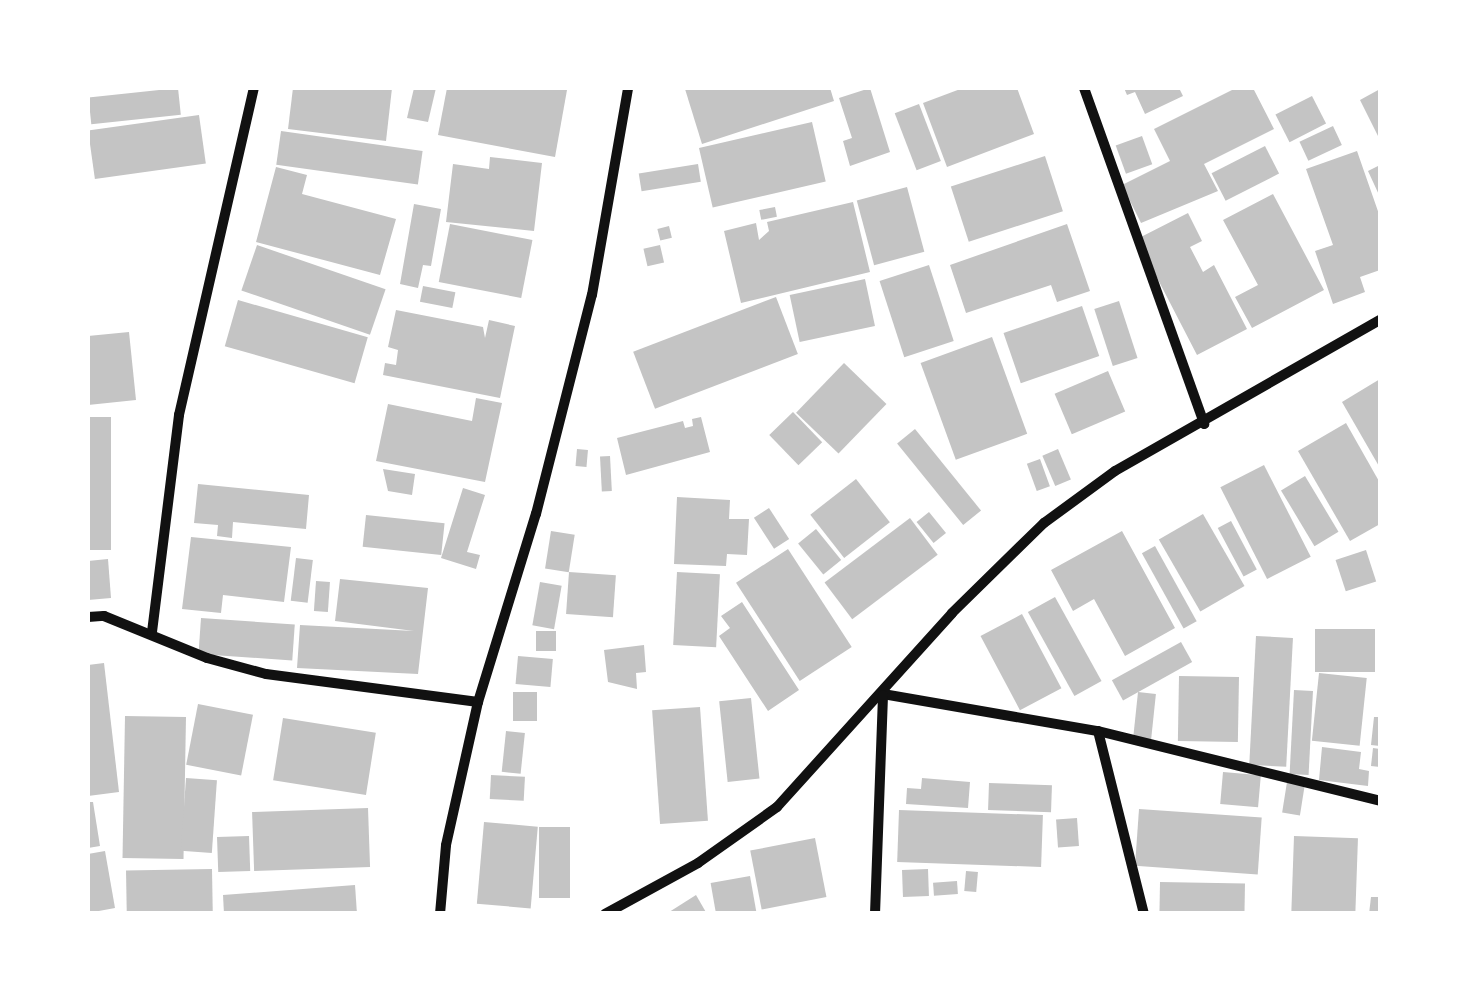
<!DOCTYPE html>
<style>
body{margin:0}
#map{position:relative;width:1468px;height:1001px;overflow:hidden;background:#fff;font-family:Raleway,sans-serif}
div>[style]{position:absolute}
.building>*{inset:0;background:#c4c4c4;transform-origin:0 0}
.minor>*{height:10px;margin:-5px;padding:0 5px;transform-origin:5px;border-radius:5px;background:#111}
span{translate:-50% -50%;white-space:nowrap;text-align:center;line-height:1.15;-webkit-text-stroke:8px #fff;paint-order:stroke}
.frame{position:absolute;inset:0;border:90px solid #fff;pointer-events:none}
</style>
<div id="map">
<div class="building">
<i style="left:178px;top:88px;width:27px;height:90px;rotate:84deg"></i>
<i style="clip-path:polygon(293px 88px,392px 88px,386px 141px,288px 129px)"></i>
<i style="clip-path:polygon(414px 88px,436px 88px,428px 122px,407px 118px)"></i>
<i style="clip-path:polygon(447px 88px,567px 90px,555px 157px,438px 135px)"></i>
<i style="clip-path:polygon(830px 88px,834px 101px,702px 144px,685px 89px)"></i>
<i style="clip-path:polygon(870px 88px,890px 152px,850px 166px,843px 141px,852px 138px,839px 98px)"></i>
<i style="clip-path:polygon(963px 88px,1017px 88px,1034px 134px,947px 167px,923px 103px)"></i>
<i style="clip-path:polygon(1124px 88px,1179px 88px,1183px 96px,1145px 114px,1135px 92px,1127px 95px)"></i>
<i style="clip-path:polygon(1236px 88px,1253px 88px,1274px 129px,1204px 164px,1218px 191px,1141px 223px,1122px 185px,1170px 161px,1154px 129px)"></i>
<i style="clip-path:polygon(1380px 89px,1380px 140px,1360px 100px)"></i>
<i style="left:1312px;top:96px;width:31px;height:41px;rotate:63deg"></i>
<i style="left:919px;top:104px;width:61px;height:26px;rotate:69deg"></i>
<i style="left:199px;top:115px;width:49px;height:112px;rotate:82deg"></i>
<i style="left:812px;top:122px;width:61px;height:116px;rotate:77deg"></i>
<i style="left:1333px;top:126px;width:21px;height:37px;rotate:65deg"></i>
<i style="left:281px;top:131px;width:143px;height:34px;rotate:8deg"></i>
<i style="left:1142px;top:136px;width:30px;height:28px;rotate:70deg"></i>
<i style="left:1265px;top:146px;width:31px;height:60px;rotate:63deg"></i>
<i style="clip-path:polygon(1357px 151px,1380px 217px,1380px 270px,1360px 277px,1365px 292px,1333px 304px,1315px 251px,1333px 245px,1306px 169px)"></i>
<i style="left:1045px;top:156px;width:58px;height:99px;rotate:72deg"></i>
<i style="clip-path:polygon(490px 157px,542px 163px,534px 231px,446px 222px,453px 164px,489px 169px)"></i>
<i style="left:698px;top:164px;width:18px;height:60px;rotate:81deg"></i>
<i style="clip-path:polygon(1380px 165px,1380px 197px,1368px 171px)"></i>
<i style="clip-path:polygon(276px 167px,307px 175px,302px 194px,396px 219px,380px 275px,256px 242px)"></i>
<i style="left:907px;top:187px;width:67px;height:52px;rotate:75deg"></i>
<i style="clip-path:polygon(1273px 194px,1324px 290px,1252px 328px,1235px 297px,1258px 285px,1223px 220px)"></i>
<i style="clip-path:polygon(853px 202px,870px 272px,741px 303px,724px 231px,756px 223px,759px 240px,769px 231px,767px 222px)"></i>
<i style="clip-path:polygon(414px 204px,441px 209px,431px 266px,423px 265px,418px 288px,400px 284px)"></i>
<i style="left:775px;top:207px;width:10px;height:16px;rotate:79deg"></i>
<i style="clip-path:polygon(1188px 213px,1202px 241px,1190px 247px,1203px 272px,1214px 265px,1247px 329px,1197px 355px,1137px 239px)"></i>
<i style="left:450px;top:224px;width:84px;height:59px;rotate:11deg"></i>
<i style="clip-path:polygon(1067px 224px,1090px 291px,1057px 302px,1051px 285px,966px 313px,950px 265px)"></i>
<i style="left:669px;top:226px;width:12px;height:12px;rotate:76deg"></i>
<i style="left:257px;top:245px;width:136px;height:48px;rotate:19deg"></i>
<i style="left:660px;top:245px;width:18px;height:17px;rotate:77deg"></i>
<i style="left:929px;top:265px;width:80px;height:52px;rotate:72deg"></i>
<i style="left:865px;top:279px;width:48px;height:77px;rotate:78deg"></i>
<i style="left:423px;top:286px;width:33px;height:16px;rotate:11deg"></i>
<i style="left:776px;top:297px;width:61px;height:153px;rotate:69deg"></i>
<i style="left:238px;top:300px;width:135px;height:48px;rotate:16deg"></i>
<i style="left:1119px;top:301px;width:60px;height:26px;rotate:72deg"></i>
<i style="left:1082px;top:306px;width:53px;height:83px;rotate:71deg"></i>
<i style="clip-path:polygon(396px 310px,483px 327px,485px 338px,489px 320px,515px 326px,500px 398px,383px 375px,385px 363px,396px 365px,398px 350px,388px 347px)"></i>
<i style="clip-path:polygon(129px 332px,136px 400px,88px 405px,88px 336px)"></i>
<i style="left:992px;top:337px;width:103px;height:76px;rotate:70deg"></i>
<i style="left:844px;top:363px;width:59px;height:69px;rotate:44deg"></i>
<i style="left:1108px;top:371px;width:44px;height:58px;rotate:67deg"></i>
<i style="clip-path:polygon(1380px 379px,1380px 468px,1342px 402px)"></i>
<i style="clip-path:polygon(476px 398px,502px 403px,485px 482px,376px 461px,388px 404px,472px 421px)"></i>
<i style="left:793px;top:412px;width:42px;height:33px;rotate:46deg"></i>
<i style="left:88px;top:417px;width:23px;height:133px"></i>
<i style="clip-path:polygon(701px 417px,710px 452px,626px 475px,617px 438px,683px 421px,685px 428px,693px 426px,692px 419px)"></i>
<i style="clip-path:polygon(1346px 423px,1380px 483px,1380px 524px,1350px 541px,1298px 451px)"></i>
<i style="left:915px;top:429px;width:105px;height:23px;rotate:51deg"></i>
<i style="left:577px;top:449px;width:11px;height:17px;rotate:5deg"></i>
<i style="left:1058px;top:449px;width:33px;height:17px;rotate:67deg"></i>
<i style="left:610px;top:456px;width:35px;height:10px;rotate:87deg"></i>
<i style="left:1040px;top:459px;width:29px;height:14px;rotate:70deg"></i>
<i style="left:1264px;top:465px;width:103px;height:49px;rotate:63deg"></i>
<i style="clip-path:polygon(383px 469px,415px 474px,412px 495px,388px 491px)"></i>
<i style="left:1305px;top:476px;width:65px;height:28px;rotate:59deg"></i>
<i style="left:856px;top:479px;width:55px;height:58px;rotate:52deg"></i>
<i style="clip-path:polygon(198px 484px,309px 495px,306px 529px,233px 522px,232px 538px,217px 536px,218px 525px,194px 523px)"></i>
<i style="clip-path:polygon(463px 488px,485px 495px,467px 552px,480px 555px,476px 569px,441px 558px)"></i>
<i style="clip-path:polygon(677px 497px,730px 500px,729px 519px,749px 519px,747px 555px,727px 554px,726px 566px,674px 564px)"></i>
<i style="left:769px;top:508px;width:37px;height:18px;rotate:57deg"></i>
<i style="left:929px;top:512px;width:27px;height:16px;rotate:51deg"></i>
<i style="left:1203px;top:514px;width:83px;height:51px;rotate:60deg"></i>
<i style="left:366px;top:515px;width:79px;height:32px;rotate:6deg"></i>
<i style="left:910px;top:518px;width:46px;height:107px;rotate:53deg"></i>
<i style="left:1231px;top:521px;width:55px;height:15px;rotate:62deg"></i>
<i style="left:816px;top:529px;width:40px;height:23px;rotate:51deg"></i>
<i style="left:551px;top:531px;width:24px;height:38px;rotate:9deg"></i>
<i style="clip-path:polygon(1122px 531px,1175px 628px,1125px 656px,1094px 599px,1073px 611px,1051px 570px)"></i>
<i style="clip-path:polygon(191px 537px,291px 547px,284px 602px,223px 595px,221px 613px,182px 609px)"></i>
<i style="left:1155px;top:546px;width:86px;height:15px;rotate:61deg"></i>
<i style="left:788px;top:549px;width:117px;height:62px;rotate:57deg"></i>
<i style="left:1366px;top:550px;width:33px;height:32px;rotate:72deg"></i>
<i style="left:296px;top:558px;width:17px;height:43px;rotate:7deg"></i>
<i style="clip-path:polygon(108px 559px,111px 598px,88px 600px,88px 561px)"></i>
<i style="left:569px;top:572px;width:47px;height:42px;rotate:4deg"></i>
<i style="left:677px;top:572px;width:43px;height:73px;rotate:3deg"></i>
<i style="clip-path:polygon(340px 579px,428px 588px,418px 674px,297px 668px,300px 625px,414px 631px,335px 621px)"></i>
<i style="left:316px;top:581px;width:14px;height:30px;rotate:4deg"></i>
<i style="left:540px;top:582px;width:22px;height:44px;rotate:10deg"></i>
<i style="left:1055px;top:597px;width:96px;height:31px;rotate:61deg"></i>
<i style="clip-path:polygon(742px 602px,799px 690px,768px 711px,719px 636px,730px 628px,721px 616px)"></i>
<i style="left:1022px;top:614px;width:84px;height:47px;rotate:62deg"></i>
<i style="left:201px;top:618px;width:94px;height:36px;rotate:4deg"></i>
<i style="left:1315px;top:629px;width:60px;height:43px"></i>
<i style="left:536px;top:631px;width:20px;height:20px"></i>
<i style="left:1256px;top:636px;width:37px;height:129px;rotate:3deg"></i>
<i style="left:1181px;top:642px;width:23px;height:79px;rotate:61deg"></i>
<i style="clip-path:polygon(644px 645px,646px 672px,636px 673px,637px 689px,608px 682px,604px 650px)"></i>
<i style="left:518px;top:656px;width:35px;height:28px;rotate:5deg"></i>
<i style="clip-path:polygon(104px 663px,119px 792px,88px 796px,88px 665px)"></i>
<i style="left:1319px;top:673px;width:48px;height:68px;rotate:6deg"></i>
<i style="left:1179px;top:676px;width:60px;height:65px;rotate:1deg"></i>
<i style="left:1294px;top:690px;width:19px;height:84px;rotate:3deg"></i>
<i style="left:513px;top:692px;width:24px;height:29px"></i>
<i style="left:1138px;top:692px;width:18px;height:46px;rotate:6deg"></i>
<i style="left:751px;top:698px;width:81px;height:32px;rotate:84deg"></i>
<i style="left:198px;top:704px;width:56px;height:62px;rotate:11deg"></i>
<i style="left:700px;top:707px;width:114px;height:48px;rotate:86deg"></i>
<i style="left:125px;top:716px;width:61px;height:142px;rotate:1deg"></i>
<i style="clip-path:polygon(1374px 717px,1380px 717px,1380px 746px,1371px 745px)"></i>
<i style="left:283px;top:718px;width:94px;height:63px;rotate:9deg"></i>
<i style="left:506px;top:731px;width:19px;height:41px;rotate:6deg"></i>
<i style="clip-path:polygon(1322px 747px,1361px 752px,1359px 769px,1369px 771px,1368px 786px,1319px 780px)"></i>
<i style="clip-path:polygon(1373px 748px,1380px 749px,1380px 767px,1371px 766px)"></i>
<i style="left:1223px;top:772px;width:38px;height:32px;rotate:5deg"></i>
<i style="left:491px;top:775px;width:34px;height:24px;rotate:3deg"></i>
<i style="left:186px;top:778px;width:31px;height:73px;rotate:4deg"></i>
<i style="clip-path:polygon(922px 778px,970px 782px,968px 808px,906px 804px,907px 788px,921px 789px)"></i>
<i style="left:1287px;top:782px;width:18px;height:31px;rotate:9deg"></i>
<i style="left:989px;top:783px;width:63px;height:27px;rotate:2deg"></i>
<i style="clip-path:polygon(88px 802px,93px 802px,100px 846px,88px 848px)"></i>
<i style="left:368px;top:808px;width:59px;height:116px;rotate:88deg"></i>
<i style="left:1139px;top:809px;width:123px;height:57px;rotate:4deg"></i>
<i style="left:899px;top:810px;width:144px;height:52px;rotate:2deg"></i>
<i style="left:1077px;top:818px;width:28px;height:21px;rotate:86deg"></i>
<i style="left:484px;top:822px;width:54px;height:82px;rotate:5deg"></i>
<i style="left:539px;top:827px;width:31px;height:71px"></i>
<i style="left:249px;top:836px;width:35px;height:32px;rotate:88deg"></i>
<i style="left:1294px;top:836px;width:64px;height:78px;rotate:2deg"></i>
<i style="left:815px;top:838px;width:60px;height:66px;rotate:79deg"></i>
<i style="clip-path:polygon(105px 851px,115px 908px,88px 913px,88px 854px)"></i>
<i style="left:212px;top:869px;width:45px;height:86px;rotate:89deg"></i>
<i style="left:928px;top:869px;width:27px;height:26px;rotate:88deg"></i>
<i style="left:966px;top:871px;width:12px;height:20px;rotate:5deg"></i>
<i style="left:750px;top:876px;width:36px;height:40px;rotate:80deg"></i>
<i style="left:957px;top:881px;width:13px;height:24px;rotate:86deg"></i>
<i style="left:1160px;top:882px;width:85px;height:32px;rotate:1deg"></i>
<i style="clip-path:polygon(355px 885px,357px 914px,224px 914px,223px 895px)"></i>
<i style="clip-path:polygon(696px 895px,707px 914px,666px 914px)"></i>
<i style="clip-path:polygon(1371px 897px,1380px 897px,1380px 914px,1369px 914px)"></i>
</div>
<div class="minor">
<i style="left:1084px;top:88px;width:357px;rotate:70.3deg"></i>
<i style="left:88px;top:617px;width:16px;rotate:-4deg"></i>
<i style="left:104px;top:616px;width:111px;rotate:22.2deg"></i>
<i style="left:207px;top:658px;width:61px;rotate:15.2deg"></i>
<i style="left:266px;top:674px;width:214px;rotate:7.5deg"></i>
<i style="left:152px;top:632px;width:219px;rotate:-82.9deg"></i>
<i style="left:179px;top:415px;width:335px;rotate:-77.1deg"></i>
<i style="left:883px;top:694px;width:218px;rotate:9.8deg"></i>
<i style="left:1098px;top:731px;width:291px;rotate:13.9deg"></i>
<i style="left:1098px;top:731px;width:189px;rotate:75.9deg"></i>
<i style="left:440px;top:914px;width:69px;rotate:-85deg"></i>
<i style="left:446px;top:845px;width:147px;rotate:-77.4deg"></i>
<i style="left:478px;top:702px;width:197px;rotate:-72.9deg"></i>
<i style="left:536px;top:514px;width:226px;rotate:-75.7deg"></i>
<i style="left:592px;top:295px;width:210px;rotate:-80.1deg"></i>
<i style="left:605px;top:914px;width:106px;rotate:-28.7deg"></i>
<i style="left:698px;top:863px;width:97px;rotate:-35.3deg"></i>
<i style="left:777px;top:807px;width:261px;rotate:-47.9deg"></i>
<i style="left:952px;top:613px;width:129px;rotate:-44.4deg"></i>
<i style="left:1044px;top:523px;width:88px;rotate:-36.2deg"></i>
<i style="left:1115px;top:471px;width:305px;rotate:-29.7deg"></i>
<i style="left:875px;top:914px;width:219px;rotate:-87.9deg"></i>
</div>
<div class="frame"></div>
</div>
